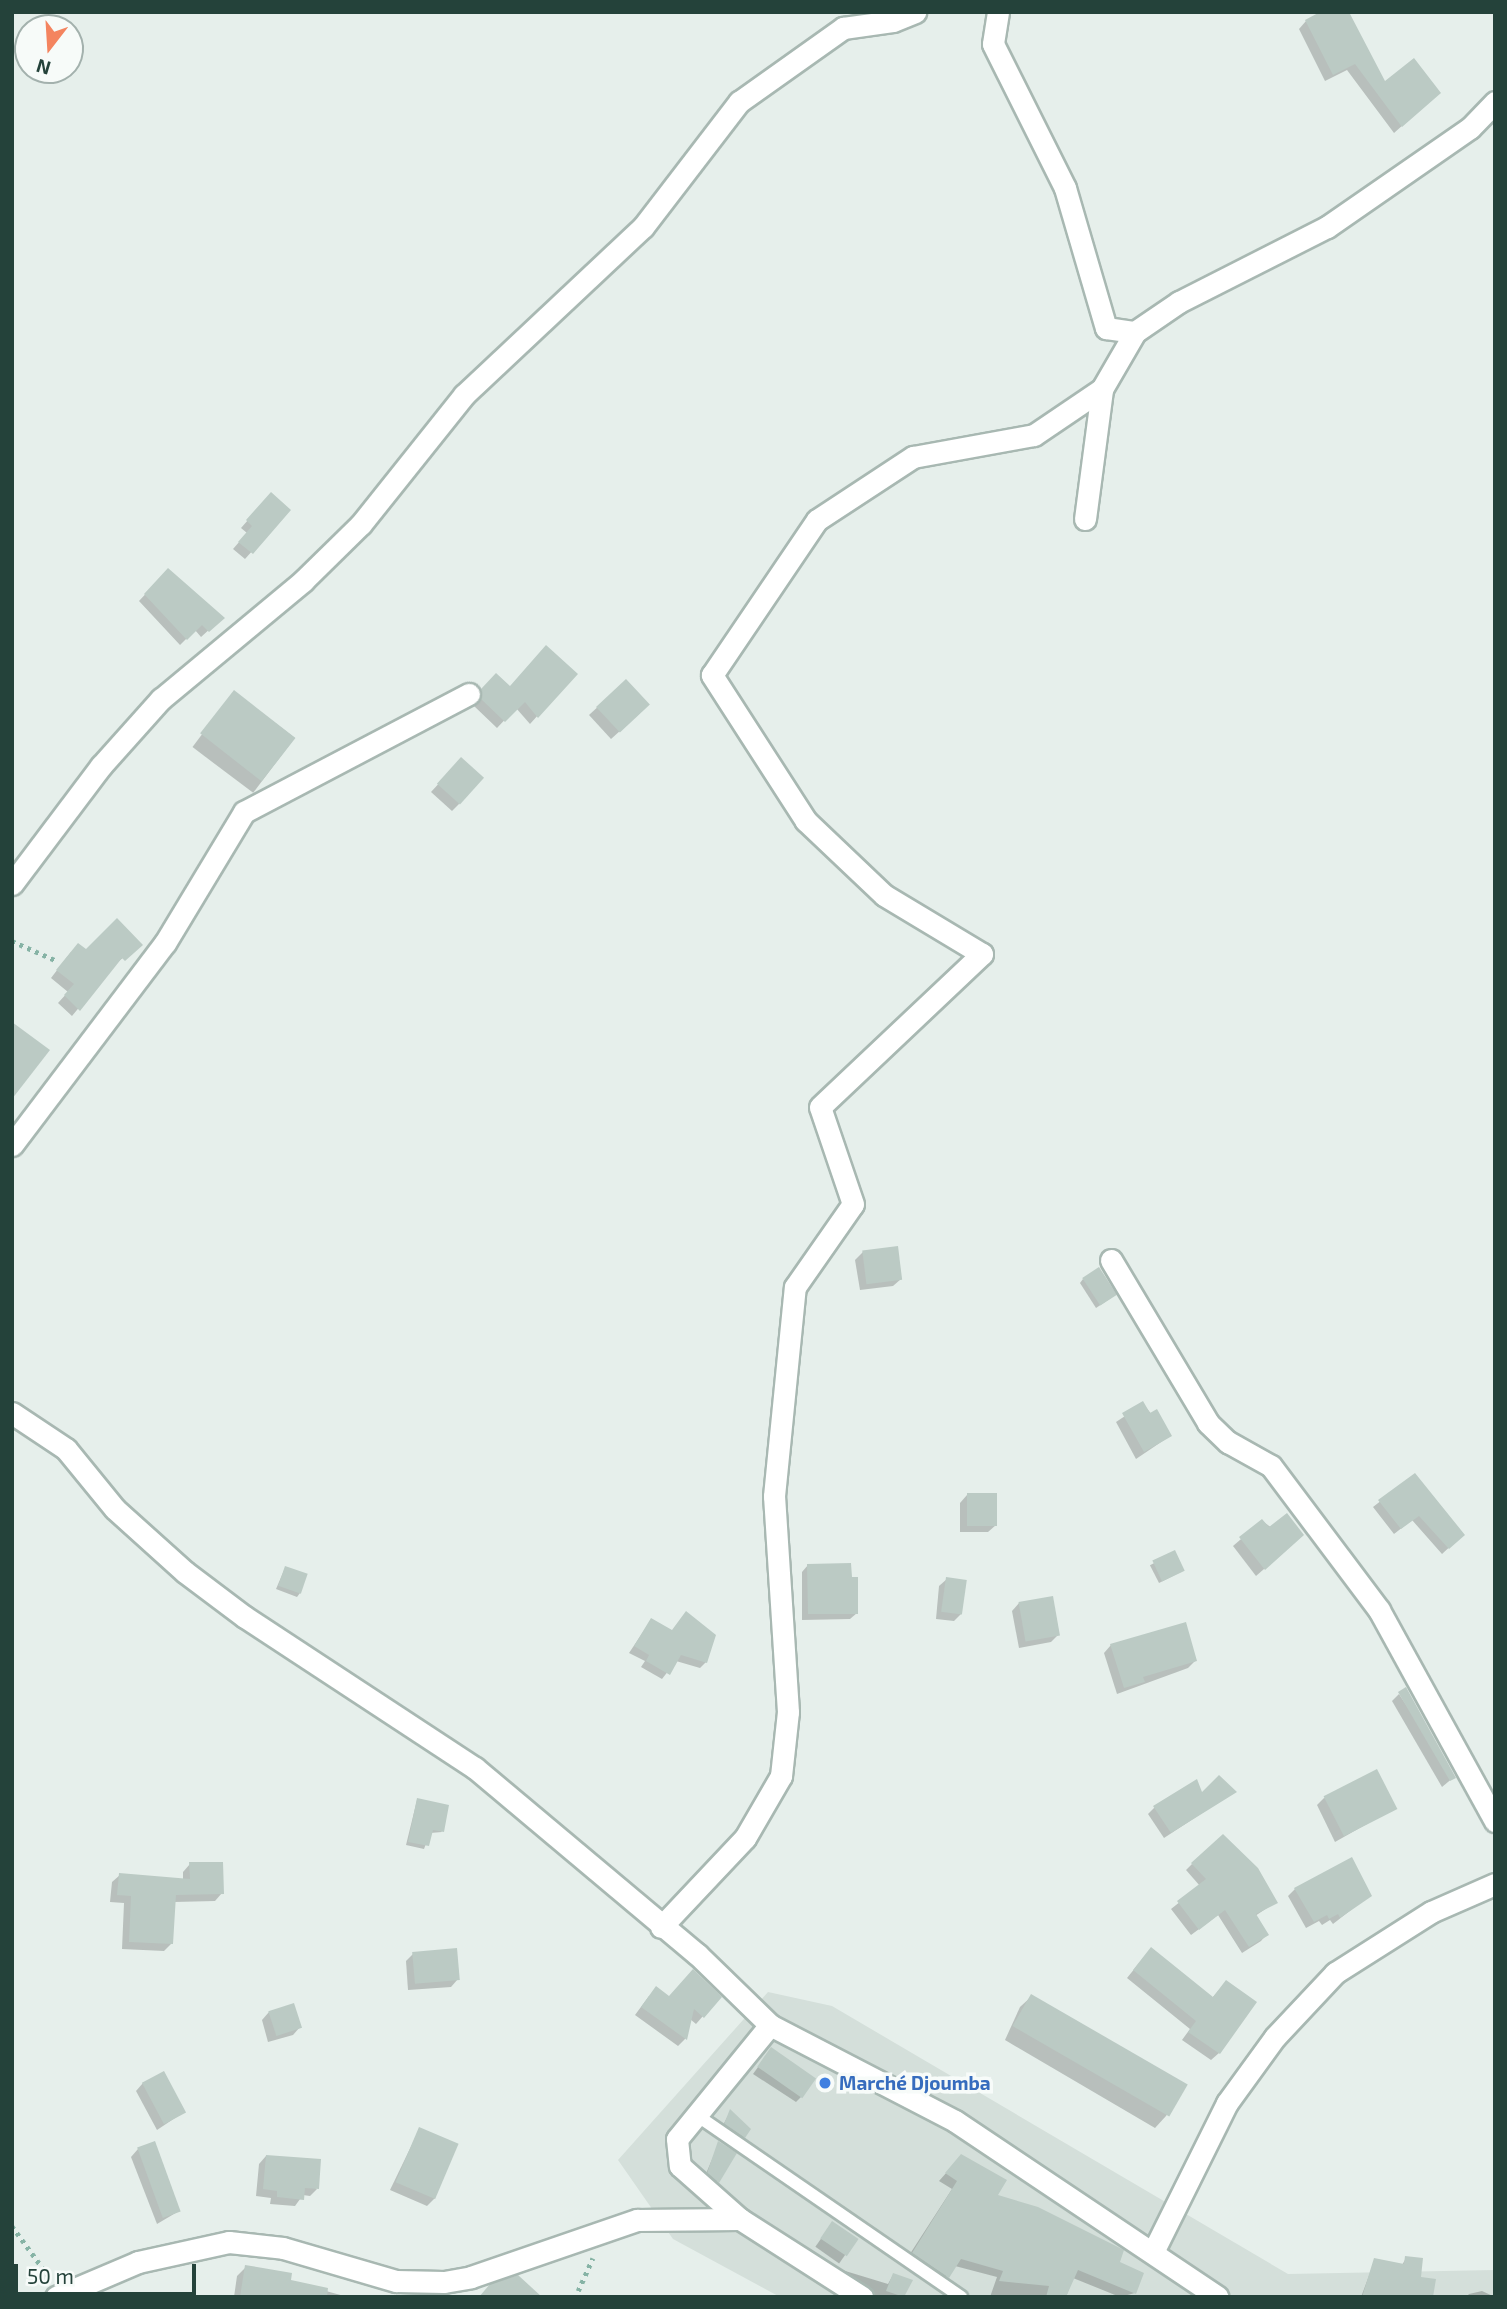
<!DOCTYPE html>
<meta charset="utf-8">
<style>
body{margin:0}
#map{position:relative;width:1507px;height:2309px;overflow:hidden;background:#e6efeb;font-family:"Exo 2",sans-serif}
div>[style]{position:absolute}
.built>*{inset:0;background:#d4dfda}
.shadow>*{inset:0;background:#0003;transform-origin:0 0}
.building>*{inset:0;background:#bbcac4;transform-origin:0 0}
.path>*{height:4.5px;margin-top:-2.25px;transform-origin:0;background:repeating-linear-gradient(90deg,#86b3a5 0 3.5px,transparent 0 8.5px)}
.roads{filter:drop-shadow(2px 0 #a8b8b2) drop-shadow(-2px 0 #a8b8b2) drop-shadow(0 2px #a8b8b2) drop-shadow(0 -2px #a8b8b2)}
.lane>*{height:12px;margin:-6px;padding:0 6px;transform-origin:6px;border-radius:6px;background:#fff}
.street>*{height:21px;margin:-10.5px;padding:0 10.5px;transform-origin:10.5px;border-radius:10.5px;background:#fff}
.dots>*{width:19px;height:19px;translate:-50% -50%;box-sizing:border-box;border:4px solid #f7fbf9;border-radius:50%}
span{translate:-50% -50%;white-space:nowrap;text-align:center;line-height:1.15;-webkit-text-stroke:7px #f7fbf9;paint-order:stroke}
.shop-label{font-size:19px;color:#366cbe;font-weight:700}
.left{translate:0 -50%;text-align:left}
.frame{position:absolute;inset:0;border:14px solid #24423a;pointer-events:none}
.north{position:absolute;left:14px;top:14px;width:70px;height:70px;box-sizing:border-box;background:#f7fbf9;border:2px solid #a3b1ad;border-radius:50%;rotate:197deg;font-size:19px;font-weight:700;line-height:28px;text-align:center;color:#24423a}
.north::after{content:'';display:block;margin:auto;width:24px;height:32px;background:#f4845f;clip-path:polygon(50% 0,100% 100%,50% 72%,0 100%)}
.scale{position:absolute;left:14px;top:2264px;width:182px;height:32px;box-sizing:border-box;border:4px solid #24423a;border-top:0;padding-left:9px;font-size:21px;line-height:24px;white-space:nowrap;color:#24423a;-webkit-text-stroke:5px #f7fbf9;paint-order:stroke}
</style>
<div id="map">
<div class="built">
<i style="clip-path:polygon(768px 1992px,832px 2006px,1288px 2274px,1495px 2270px,1495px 2297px,780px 2297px,673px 2239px,618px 2160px)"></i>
</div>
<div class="shadow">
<i style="clip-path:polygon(1306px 21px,1384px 83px,1431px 100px,1394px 133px,1347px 70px,1325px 81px,1299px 29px)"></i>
<i style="clip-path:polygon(265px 501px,289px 510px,245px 559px,233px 549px,247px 533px,241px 528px)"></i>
<i style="clip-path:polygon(168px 570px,222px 618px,201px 637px,195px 630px,180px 645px,139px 601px)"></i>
<i style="clip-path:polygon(575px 674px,530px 724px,516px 708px,497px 728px,474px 706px,474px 698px,496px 675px,509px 688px)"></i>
<i style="clip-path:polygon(626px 681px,640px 713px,611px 739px,589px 715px)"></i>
<i style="left:234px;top:692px;width:76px;height:69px;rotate:37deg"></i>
<i style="clip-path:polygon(454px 767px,459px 804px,452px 811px,431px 792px)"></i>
<i style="clip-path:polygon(140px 945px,115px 964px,72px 1016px,58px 1003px,68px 992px,51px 978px,71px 952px)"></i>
<i style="clip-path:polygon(863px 1252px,901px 1279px,893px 1286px,860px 1290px,855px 1260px)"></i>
<i style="clip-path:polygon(1083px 1279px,1111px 1298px,1096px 1308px,1080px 1283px)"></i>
<i style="clip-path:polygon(1143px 1404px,1170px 1436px,1136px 1459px,1116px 1422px)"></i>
<i style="clip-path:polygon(1414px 1475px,1456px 1541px,1442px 1554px,1412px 1520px,1394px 1534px,1373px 1507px)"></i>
<i style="clip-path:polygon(967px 1495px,996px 1525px,988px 1532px,960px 1532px,960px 1503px)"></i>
<i style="clip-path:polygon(1262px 1521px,1294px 1543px,1256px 1576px,1233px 1546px)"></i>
<i style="left:1174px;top:1553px;width:20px;height:27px;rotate:63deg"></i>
<i style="clip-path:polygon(808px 1565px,857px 1613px,850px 1619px,802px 1620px,802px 1572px)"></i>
<i style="clip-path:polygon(285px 1568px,300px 1593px,297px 1597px,276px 1589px)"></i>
<i style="clip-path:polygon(947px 1579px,961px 1614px,954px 1621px,936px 1619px,939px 1586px)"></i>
<i style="clip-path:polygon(1019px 1603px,1058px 1635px,1051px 1642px,1019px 1648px,1012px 1611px)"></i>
<i style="clip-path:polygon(651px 1620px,706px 1662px,700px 1668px,676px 1661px,662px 1679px,641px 1667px,645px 1661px,629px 1653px)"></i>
<i style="clip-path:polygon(1111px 1645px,1195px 1661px,1188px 1668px,1117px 1694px,1104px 1653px)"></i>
<i style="clip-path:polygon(1399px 1694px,1454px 1777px,1442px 1787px,1392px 1701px)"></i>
<i style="clip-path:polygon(1234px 1792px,1164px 1838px,1148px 1814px,1154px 1808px)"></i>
<i style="clip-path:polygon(1324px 1798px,1395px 1808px,1335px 1842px,1317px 1805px)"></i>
<i style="clip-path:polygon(417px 1800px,442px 1832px,430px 1833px,424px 1849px,406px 1845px)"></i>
<i style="clip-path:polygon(190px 1864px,222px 1893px,215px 1901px,174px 1902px,172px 1943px,164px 1951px,122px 1949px,124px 1903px,110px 1902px,112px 1882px,120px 1875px,183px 1880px,183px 1872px)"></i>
<i style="clip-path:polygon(1192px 1864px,1276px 1902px,1255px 1916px,1267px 1934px,1261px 1941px,1242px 1953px,1218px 1915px,1191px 1935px,1171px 1909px,1200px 1886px,1186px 1870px)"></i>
<i style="clip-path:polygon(1295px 1889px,1370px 1895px,1333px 1924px,1330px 1920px,1322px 1925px,1319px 1921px,1306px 1928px,1288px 1896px)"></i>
<i style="clip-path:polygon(413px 1954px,458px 1979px,451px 1987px,408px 1990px,406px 1961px)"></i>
<i style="clip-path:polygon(1144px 1957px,1212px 1998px,1226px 1982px,1219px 2053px,1211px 2060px,1182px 2040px,1190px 2029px,1127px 1978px)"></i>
<i style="clip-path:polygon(686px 1978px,703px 2016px,696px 2024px,690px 2019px,685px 2039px,678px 2046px,635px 2015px,649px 1996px,669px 1998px)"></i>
<i style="clip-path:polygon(1032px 1996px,1184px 2086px,1166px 2116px,1155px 2128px,1005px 2040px,1020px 2007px)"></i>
<i style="clip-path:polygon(269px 2012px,300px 2027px,293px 2035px,268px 2042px,262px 2020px)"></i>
<i style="clip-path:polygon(766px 2056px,802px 2096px,796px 2102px,753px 2074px)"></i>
<i style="clip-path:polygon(143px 2083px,184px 2112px,157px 2130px,136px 2091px)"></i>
<i style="clip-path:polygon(730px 2112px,744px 2137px,741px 2140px,722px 2127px)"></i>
<i style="clip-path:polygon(419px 2130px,435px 2198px,427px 2206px,390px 2190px)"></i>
<i style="clip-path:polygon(719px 2143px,734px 2154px,715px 2185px,705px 2176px)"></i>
<i style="clip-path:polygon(138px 2149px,179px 2211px,157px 2224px,131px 2157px)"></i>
<i style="clip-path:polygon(266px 2156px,317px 2189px,310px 2196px,303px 2195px,295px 2206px,270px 2204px,271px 2198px,256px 2196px,259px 2164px)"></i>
<i style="clip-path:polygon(955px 2163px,995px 2196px,1037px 2209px,1122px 2251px,1118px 2263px,1135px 2293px,1120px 2297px,1073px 2278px,1066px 2297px,990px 2297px,997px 2277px,955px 2266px,940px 2284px,906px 2260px,952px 2189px,939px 2181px)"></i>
<i style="left:832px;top:2223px;width:29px;height:29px;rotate:35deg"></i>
<i style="clip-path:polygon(1406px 2258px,1432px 2297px,1361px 2297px,1375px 2260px,1402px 2265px)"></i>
<i style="clip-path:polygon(246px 2267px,289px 2281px,348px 2297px,234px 2297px,237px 2276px)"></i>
<i style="clip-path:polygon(842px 2270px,888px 2284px,893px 2275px,911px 2281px,902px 2297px,870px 2297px)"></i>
<i style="clip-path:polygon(1482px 2291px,1495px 2297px,1466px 2297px,1469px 2294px)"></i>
</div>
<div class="building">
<i style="clip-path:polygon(1320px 12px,1349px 12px,1385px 81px,1414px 58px,1441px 93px,1402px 127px,1355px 64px,1333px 75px,1305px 20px)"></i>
<i style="clip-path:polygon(271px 492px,291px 510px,253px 554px,238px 542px,252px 526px,246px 520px)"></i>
<i style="clip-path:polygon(168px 568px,225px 618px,209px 632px,202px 625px,187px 640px,144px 594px)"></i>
<i style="clip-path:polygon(546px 645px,578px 674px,538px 718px,525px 702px,505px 722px,481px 699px,481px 689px,496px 673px,510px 686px)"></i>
<i style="left:626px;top:679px;width:35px;height:41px;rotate:47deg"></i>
<i style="left:234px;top:690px;width:78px;height:55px;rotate:38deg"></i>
<i style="left:461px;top:757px;width:31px;height:36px;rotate:42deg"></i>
<i style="clip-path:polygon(117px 918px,143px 945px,125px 961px,122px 958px,80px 1011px,64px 995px,74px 984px,56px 970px,78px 943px,86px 949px)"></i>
<i style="clip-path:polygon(12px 1022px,50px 1050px,12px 1099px)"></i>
<i style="left:898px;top:1246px;width:34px;height:36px;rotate:83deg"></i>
<i style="left:1099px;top:1267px;width:33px;height:20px;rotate:57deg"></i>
<i style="clip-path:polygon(1143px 1401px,1150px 1413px,1157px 1409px,1172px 1436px,1144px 1452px,1122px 1413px)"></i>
<i style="clip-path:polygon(1415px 1473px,1465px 1535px,1449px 1549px,1419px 1516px,1401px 1529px,1378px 1500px)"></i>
<i style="left:967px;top:1493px;width:30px;height:33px"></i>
<i style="clip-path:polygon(1287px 1513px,1304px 1535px,1265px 1570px,1239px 1537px,1262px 1519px,1269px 1527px)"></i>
<i style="left:1175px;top:1550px;width:23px;height:25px;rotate:65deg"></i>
<i style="clip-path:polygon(851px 1563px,852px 1577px,858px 1577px,858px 1614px,808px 1614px,807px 1564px)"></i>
<i style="left:285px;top:1566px;width:24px;height:21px;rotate:19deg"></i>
<i style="left:946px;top:1577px;width:21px;height:35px;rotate:8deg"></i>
<i style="left:1053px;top:1596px;width:40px;height:35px;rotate:80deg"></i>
<i style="clip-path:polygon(686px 1611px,716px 1635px,707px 1663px,681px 1655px,670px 1675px,646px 1661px,649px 1655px,634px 1646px,651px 1618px,672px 1630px)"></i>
<i style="clip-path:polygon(1186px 1622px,1197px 1661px,1143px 1677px,1145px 1682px,1124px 1688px,1110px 1644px)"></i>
<i style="clip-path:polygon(1406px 1687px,1456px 1778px,1450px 1781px,1398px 1692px)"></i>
<i style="left:1377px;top:1769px;width:45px;height:60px;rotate:63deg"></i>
<i style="clip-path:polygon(1219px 1775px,1237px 1792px,1171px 1833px,1153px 1806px,1197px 1779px,1202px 1792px)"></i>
<i style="clip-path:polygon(417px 1798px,449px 1805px,444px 1832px,433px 1830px,429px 1846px,408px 1842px)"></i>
<i style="clip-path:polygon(1223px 1834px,1258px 1868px,1278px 1903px,1256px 1914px,1269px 1935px,1249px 1947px,1225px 1910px,1199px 1930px,1177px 1901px,1206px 1879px,1191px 1863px)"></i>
<i style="clip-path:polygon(1352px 1857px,1372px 1896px,1340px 1918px,1338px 1914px,1329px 1919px,1327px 1915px,1314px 1922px,1294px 1888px)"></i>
<i style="clip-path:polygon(189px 1862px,223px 1862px,224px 1894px,176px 1895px,173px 1944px,129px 1942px,131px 1896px,117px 1895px,119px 1873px,190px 1879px)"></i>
<i style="clip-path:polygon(1151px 1947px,1213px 1997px,1226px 1980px,1257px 2002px,1220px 2054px,1188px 2032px,1196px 2021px,1133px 1970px)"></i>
<i style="left:457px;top:1948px;width:32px;height:45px;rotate:85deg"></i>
<i style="clip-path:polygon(693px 1969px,722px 1997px,704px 2018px,694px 2009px,687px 2040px,641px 2007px,656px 1986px,669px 1996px)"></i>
<i style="left:1031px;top:1994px;width:181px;height:37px;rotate:30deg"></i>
<i style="left:294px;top:2003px;width:26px;height:27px;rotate:72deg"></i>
<i style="left:771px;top:2047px;width:55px;height:24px;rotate:35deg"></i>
<i style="left:164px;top:2071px;width:47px;height:25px;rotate:62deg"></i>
<i style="clip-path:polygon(730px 2109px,751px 2129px,745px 2138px,724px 2124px)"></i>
<i style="left:419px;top:2127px;width:43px;height:60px;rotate:23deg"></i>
<i style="left:155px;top:2141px;width:75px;height:19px;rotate:70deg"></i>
<i style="clip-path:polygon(718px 2141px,737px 2153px,719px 2183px,707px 2173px)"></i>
<i style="clip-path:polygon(961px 2154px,1007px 2180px,998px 2195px,1038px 2207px,1124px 2250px,1120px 2262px,1144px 2273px,1136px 2294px,1078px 2270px,1066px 2297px,1046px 2297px,1049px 2286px,999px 2281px,1003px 2271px,961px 2259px,949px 2278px,912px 2253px,957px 2181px,945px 2173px)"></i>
<i style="clip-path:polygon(266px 2155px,321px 2159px,319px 2189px,305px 2188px,304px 2200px,277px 2197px,277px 2191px,263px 2189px)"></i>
<i style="left:832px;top:2221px;width:32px;height:21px;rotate:34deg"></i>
<i style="clip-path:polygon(1405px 2256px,1423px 2258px,1421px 2277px,1436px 2279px,1433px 2297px,1362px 2297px,1374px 2258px,1404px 2264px)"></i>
<i style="clip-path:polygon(245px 2265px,292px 2273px,291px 2280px,328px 2288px,327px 2297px,240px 2297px)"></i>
<i style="clip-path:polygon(893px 2273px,913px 2280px,904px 2297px,886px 2291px)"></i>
<i style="clip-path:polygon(518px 2275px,542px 2297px,479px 2297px,490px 2284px)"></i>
</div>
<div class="path">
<i style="left:12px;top:941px;width:47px;rotate:23.8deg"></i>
<i style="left:12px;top:2226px;width:64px;rotate:53.8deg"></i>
<i style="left:578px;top:2291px;width:36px;rotate:-66deg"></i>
</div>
<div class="roads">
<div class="lane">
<i style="left:695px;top:2114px;width:323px;rotate:34.5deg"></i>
</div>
<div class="street">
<i style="left:998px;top:12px;width:32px;rotate:99deg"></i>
<i style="left:993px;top:44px;width:161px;rotate:63.4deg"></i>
<i style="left:1065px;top:188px;width:146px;rotate:73.7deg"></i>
<i style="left:1106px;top:328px;width:29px;rotate:8deg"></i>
<i style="left:1085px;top:519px;width:131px;rotate:-82.5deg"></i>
<i style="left:1102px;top:389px;width:66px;rotate:-59.9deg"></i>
<i style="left:1135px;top:332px;width:53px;rotate:-34.3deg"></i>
<i style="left:1179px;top:302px;width:166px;rotate:-26.9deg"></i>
<i style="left:1327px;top:227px;width:174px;rotate:-34.7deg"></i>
<i style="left:1470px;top:128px;width:36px;rotate:-46deg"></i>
<i style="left:12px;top:884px;width:148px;rotate:-53deg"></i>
<i style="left:101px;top:766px;width:90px;rotate:-48.2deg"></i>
<i style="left:161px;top:699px;width:185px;rotate:-39.7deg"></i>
<i style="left:303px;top:581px;width:81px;rotate:-44.5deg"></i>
<i style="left:361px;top:524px;width:165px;rotate:-51.4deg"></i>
<i style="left:464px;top:395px;width:245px;rotate:-43.2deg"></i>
<i style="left:643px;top:227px;width:158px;rotate:-52.5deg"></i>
<i style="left:739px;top:102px;width:128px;rotate:-35.4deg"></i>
<i style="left:843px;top:28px;width:50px;rotate:-8deg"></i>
<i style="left:893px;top:21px;width:24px;rotate:-22deg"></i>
<i style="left:12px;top:1145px;width:253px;rotate:-52.9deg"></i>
<i style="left:165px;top:943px;width:153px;rotate:-58.9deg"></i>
<i style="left:244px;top:812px;width:254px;rotate:-27.7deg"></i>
<i style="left:1111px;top:1260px;width:190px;rotate:59.2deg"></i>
<i style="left:1208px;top:1423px;width:28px;rotate:44deg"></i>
<i style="left:1228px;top:1442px;width:49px;rotate:29.2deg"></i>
<i style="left:1271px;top:1466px;width:180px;rotate:53.1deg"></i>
<i style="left:1379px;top:1610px;width:241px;rotate:61.2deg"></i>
<i style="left:12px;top:1413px;width:65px;rotate:33.7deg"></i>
<i style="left:66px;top:1449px;width:77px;rotate:50.8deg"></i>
<i style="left:115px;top:1509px;width:94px;rotate:42deg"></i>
<i style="left:185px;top:1572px;width:75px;rotate:36.9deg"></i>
<i style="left:245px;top:1617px;width:275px;rotate:33.3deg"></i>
<i style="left:475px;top:1768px;width:290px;rotate:40deg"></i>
<i style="left:697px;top:1954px;width:102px;rotate:44.2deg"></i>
<i style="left:770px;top:2025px;width:208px;rotate:27.4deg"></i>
<i style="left:955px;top:2121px;width:316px;rotate:33.8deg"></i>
<i style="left:661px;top:1927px;width:122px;rotate:-46.7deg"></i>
<i style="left:745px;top:1838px;width:72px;rotate:-59.9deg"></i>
<i style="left:781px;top:1776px;width:64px;rotate:-83.8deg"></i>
<i style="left:788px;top:1712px;width:216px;rotate:-93.7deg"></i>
<i style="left:774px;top:1496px;width:210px;rotate:-84.3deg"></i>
<i style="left:795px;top:1287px;width:101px;rotate:-55.1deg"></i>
<i style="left:853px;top:1204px;width:102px;rotate:-108.8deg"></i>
<i style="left:820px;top:1107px;width:223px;rotate:-43.4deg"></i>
<i style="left:982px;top:954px;width:114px;rotate:-149deg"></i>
<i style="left:884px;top:895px;width:108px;rotate:-136.5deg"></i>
<i style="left:806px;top:821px;width:174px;rotate:-122.8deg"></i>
<i style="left:712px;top:675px;width:187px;rotate:-55.9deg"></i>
<i style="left:817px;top:520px;width:115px;rotate:-33.3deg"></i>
<i style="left:913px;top:457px;width:123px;rotate:-10.3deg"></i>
<i style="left:1034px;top:435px;width:82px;rotate:-34.1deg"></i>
<i style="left:770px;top:2025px;width:147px;rotate:129.2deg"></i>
<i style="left:677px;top:2139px;width:27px;rotate:84deg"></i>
<i style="left:680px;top:2166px;width:80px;rotate:41.5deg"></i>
<i style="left:740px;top:2219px;width:145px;rotate:32.6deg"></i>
<i style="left:1153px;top:2252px;width:166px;rotate:-63.6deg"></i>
<i style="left:1227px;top:2103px;width:82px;rotate:-54deg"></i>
<i style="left:1275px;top:2037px;width:88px;rotate:-46.8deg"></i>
<i style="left:1335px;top:1973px;width:114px;rotate:-32.4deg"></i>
<i style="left:1431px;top:1912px;width:70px;rotate:-23.6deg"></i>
<i style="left:56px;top:2297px;width:89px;rotate:-23.1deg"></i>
<i style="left:138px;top:2262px;width:93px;rotate:-12.4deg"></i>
<i style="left:229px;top:2242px;width:54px;rotate:6.3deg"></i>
<i style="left:283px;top:2248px;width:118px;rotate:16.3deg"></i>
<i style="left:396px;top:2281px;width:48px;rotate:1.2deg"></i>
<i style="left:444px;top:2282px;width:27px;rotate:-10deg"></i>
<i style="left:471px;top:2277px;width:176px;rotate:-19deg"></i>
<i style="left:637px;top:2220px;width:103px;rotate:-0.6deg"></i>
</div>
</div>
<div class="dots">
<i style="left:825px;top:2083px;background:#3f7fe0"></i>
</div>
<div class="shop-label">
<span class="left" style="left:839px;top:2083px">Marché Djoumba</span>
</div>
<div class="frame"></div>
<div class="north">N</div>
<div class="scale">50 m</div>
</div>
